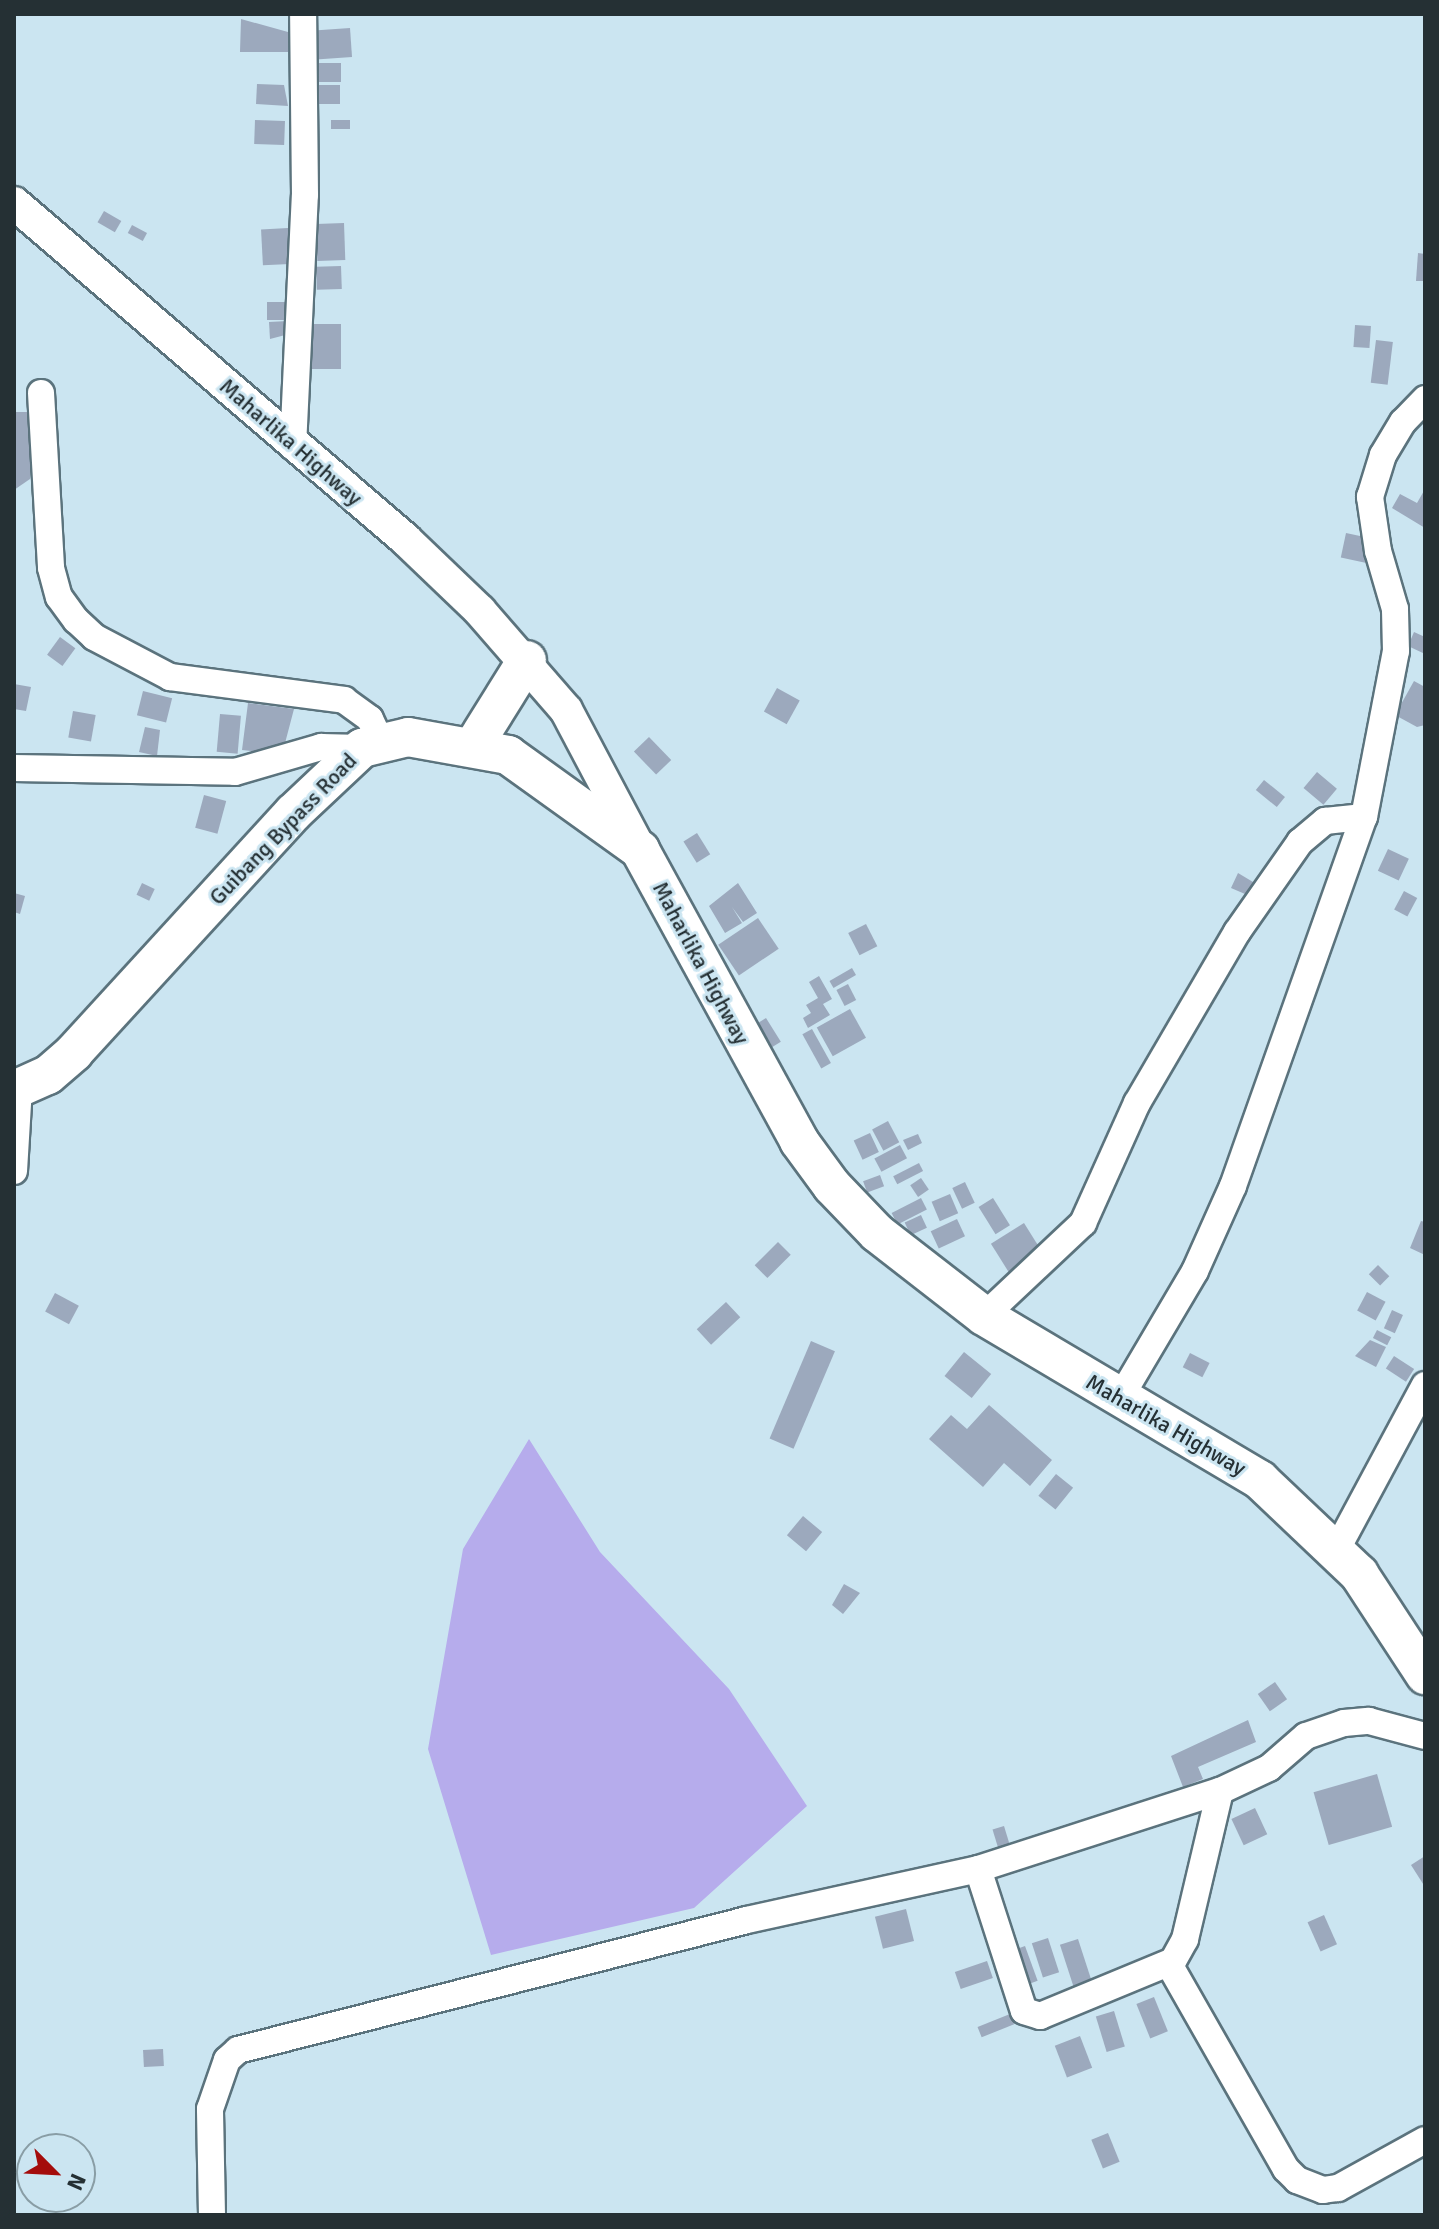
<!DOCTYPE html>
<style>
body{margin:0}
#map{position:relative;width:1439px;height:2229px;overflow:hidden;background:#cbe5f1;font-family:Signika,sans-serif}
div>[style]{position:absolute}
.water>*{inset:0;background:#b6acec}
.building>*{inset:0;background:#9ca9bd;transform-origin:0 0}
.roads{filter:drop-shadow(2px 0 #5b737d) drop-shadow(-2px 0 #5b737d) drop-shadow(0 2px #5b737d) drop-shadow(0 -2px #5b737d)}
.minor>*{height:26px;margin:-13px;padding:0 13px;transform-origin:13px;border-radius:13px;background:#fff}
.major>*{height:32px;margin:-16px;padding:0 16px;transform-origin:16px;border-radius:16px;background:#fff}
.highway>*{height:38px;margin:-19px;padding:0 19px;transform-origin:19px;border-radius:19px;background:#fff}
span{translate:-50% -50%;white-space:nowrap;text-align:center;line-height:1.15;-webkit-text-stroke:6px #cbe5f1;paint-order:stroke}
.street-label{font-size:22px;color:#253034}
.frame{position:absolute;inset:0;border:16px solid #253034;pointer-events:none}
.north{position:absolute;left:16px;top:2133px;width:80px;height:80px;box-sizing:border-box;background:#cbe5f1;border:2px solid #899da5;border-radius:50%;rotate:114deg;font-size:22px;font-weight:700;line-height:32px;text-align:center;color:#253034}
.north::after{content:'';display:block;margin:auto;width:28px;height:36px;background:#a40c0b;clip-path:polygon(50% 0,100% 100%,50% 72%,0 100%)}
</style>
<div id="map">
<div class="water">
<i style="clip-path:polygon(529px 1439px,600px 1552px,729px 1689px,807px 1806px,694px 1908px,491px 1955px,428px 1749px,463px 1549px)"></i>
</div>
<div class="building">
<i style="clip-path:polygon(241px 19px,288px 32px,288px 52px,240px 52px)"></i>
<i style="left:350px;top:28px;width:29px;height:36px;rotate:86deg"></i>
<i style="left:341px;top:63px;width:19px;height:30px;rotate:90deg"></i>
<i style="clip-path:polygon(257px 84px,284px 85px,288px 106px,256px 104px)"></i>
<i style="clip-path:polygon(312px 85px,340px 85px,340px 104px,319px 104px,319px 97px,312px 97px)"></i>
<i style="left:255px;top:120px;width:30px;height:24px;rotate:2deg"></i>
<i style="left:331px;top:120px;width:19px;height:9px"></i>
<i style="left:104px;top:211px;width:20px;height:13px;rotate:30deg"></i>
<i style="left:344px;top:223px;width:37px;height:28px;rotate:88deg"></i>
<i style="left:132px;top:225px;width:17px;height:9px;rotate:28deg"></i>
<i style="left:288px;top:228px;width:36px;height:27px;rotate:87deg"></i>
<i style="clip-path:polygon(1418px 253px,1425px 254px,1425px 281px,1416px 281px)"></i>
<i style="left:341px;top:266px;width:23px;height:25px;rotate:88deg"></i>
<i style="left:287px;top:302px;width:18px;height:20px;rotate:90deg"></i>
<i style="clip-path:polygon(288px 321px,289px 334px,270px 339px,269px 322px)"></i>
<i style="left:312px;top:324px;width:29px;height:45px"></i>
<i style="left:1355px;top:325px;width:16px;height:22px;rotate:4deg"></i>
<i style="left:1376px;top:340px;width:17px;height:43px;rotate:7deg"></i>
<i style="clip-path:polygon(14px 412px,31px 412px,30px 479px,14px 490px)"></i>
<i style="clip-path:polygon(1425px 489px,1425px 528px,1392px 508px,1400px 494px,1417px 503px)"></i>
<i style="left:1346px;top:533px;width:25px;height:25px;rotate:12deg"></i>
<i style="clip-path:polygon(1414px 632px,1425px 637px,1425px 654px,1408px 646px)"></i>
<i style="left:60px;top:637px;width:19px;height:22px;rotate:36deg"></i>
<i style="clip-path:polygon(1414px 681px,1425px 687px,1425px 725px,1417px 727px,1395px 715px)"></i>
<i style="clip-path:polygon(14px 684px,31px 687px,26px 711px,14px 709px)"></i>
<i style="left:777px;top:688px;width:26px;height:27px;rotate:29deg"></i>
<i style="left:143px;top:691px;width:30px;height:25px;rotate:14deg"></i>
<i style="clip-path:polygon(248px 703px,294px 709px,284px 747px,273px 746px,272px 753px,242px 750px)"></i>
<i style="left:73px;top:711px;width:23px;height:27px;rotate:10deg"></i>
<i style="left:220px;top:714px;width:21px;height:38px;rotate:5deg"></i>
<i style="clip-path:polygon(145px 727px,160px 730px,157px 756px,139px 752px)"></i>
<i style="left:649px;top:737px;width:32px;height:21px;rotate:46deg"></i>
<i style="left:1317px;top:772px;width:26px;height:21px;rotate:40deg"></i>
<i style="left:1264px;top:780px;width:27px;height:13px;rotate:39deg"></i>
<i style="left:204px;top:795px;width:23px;height:34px;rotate:15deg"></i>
<i style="left:697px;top:833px;width:25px;height:16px;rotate:58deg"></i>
<i style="left:1388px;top:849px;width:23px;height:24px;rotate:25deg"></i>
<i style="clip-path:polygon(1238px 873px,1258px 885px,1252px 897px,1231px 888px)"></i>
<i style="left:142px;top:883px;width:14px;height:13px;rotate:25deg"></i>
<i style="clip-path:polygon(738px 883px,757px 913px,743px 922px,732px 907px,742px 923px,725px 933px,709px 906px)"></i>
<i style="left:1404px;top:891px;width:15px;height:21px;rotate:28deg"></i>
<i style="clip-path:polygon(14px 893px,25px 896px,20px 914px,14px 912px)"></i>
<i style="left:758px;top:918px;width:37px;height:48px;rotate:56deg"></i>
<i style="left:866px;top:924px;width:25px;height:20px;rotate:63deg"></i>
<i style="left:852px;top:968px;width:8px;height:26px;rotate:60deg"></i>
<i style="clip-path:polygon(819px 976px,832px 999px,823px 1004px,830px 1015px,808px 1028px,803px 1018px,811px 1013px,806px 1005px,818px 998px,809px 982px)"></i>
<i style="left:848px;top:984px;width:18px;height:13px;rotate:63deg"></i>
<i style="left:850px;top:1009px;width:33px;height:38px;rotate:61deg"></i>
<i style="left:766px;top:1018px;width:28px;height:10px;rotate:58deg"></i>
<i style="left:812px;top:1029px;width:39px;height:11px;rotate:61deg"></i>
<i style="left:888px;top:1121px;width:24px;height:18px;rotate:62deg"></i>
<i style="left:870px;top:1133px;width:21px;height:18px;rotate:65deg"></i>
<i style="clip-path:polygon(918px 1134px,922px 1143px,908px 1150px,903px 1140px)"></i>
<i style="left:900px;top:1145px;width:15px;height:29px;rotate:62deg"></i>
<i style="left:919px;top:1163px;width:9px;height:29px;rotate:63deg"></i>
<i style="left:880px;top:1175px;width:12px;height:18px;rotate:70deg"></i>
<i style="left:921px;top:1178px;width:14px;height:13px;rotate:56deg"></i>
<i style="left:965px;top:1182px;width:23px;height:14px;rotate:65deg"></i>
<i style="left:950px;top:1194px;width:21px;height:20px;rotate:67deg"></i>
<i style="left:921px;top:1198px;width:13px;height:33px;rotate:63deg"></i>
<i style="left:993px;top:1198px;width:32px;height:17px;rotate:58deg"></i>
<i style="left:921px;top:1215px;width:14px;height:18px;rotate:65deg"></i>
<i style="left:957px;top:1219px;width:19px;height:29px;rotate:65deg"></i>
<i style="clip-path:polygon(1421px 1221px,1425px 1222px,1425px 1255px,1410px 1248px)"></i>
<i style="left:1024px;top:1223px;width:34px;height:39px;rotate:58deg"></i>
<i style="left:778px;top:1242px;width:18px;height:33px;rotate:45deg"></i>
<i style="left:1378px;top:1265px;width:16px;height:13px;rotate:45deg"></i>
<i style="left:1367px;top:1292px;width:21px;height:21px;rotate:28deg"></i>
<i style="left:55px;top:1293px;width:27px;height:21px;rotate:28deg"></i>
<i style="left:726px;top:1302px;width:21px;height:40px;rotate:47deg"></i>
<i style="left:1392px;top:1310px;width:12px;height:20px;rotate:24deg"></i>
<i style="left:1377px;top:1330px;width:16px;height:9px;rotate:27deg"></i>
<i style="clip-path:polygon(1370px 1340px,1386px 1347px,1376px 1367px,1355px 1356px)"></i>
<i style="left:811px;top:1341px;width:26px;height:106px;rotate:23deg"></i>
<i style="left:964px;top:1352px;width:35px;height:31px;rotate:39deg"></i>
<i style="left:1190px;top:1353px;width:22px;height:16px;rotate:27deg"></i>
<i style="left:1394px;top:1356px;width:24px;height:15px;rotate:33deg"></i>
<i style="clip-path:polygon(989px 1405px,1052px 1460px,1030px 1486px,1004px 1463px,983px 1487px,929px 1439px,951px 1415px,967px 1429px)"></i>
<i style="left:1056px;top:1474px;width:22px;height:28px;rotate:39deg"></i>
<i style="left:803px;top:1516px;width:25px;height:25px;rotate:40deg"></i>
<i style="clip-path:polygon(844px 1584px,860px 1593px,843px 1614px,832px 1605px)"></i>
<i style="left:1275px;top:1682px;width:21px;height:21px;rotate:55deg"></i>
<i style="clip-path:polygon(1248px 1720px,1256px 1742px,1198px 1767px,1203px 1779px,1183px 1787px,1171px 1756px)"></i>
<i style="left:1377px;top:1774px;width:55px;height:66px;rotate:74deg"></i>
<i style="left:1255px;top:1808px;width:29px;height:26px;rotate:65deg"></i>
<i style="left:1004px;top:1826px;width:24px;height:12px;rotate:73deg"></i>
<i style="clip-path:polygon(1425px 1856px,1425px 1887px,1411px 1865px)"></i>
<i style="left:906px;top:1909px;width:33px;height:32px;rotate:76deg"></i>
<i style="left:1324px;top:1915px;width:32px;height:18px;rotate:66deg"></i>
<i style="left:1048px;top:1938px;width:36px;height:17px;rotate:72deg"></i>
<i style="left:1078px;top:1939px;width:52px;height:19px;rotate:72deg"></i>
<i style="left:1025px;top:1946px;width:37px;height:16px;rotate:70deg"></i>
<i style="left:987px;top:1961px;width:18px;height:34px;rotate:71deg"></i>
<i style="left:1154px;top:1997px;width:37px;height:19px;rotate:68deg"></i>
<i style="left:1114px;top:2011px;width:37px;height:19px;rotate:73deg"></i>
<i style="left:1010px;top:2014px;width:11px;height:35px;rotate:68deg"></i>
<i style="left:1080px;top:2036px;width:34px;height:27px;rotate:69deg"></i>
<i style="left:163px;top:2049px;width:17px;height:20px;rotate:87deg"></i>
<i style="left:1108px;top:2133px;width:31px;height:18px;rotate:68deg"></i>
</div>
<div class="roads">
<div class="minor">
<i style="left:41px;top:393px;width:175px;rotate:86.7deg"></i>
<i style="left:51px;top:568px;width:30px;rotate:75deg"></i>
<i style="left:59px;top:597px;width:29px;rotate:54deg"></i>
<i style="left:76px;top:620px;width:25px;rotate:43deg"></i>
<i style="left:94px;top:637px;width:86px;rotate:27.8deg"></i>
<i style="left:170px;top:677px;width:176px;rotate:7.5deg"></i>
<i style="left:344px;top:700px;width:32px;rotate:36deg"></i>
<i style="left:370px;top:719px;width:26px;rotate:65deg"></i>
<i style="left:293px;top:447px;width:252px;rotate:-87.3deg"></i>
<i style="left:305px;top:195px;width:181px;rotate:-90.6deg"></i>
<i style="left:14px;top:768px;width:221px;rotate:1deg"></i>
<i style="left:235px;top:772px;width:90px;rotate:-16.2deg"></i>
<i style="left:321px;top:747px;width:41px;rotate:1.4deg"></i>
<i style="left:14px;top:1171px;width:83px;rotate:-86.6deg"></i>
<i style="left:984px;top:1316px;width:136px;rotate:-43.2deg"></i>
<i style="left:1083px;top:1223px;width:132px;rotate:-65.8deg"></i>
<i style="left:1137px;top:1103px;width:198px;rotate:-59.7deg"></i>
<i style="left:1237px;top:932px;width:110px;rotate:-55deg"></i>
<i style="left:1300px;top:842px;width:33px;rotate:-40deg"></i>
<i style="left:1325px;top:821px;width:39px;rotate:-6deg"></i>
<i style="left:1364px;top:817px;width:169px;rotate:-79.1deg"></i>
<i style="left:1396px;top:651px;width:42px;rotate:-91.4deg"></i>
<i style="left:1395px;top:609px;width:60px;rotate:-106.3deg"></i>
<i style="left:1378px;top:551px;width:55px;rotate:-98.4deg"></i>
<i style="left:1370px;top:497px;width:44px;rotate:-72.8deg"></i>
<i style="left:1383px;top:455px;width:39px;rotate:-59deg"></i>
<i style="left:1403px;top:422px;width:32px;rotate:-46deg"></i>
<i style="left:1120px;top:1398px;width:147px;rotate:-59.4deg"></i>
<i style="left:1195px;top:1271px;width:93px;rotate:-65.9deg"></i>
<i style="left:1233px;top:1186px;width:392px;rotate:-70.5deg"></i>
<i style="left:1337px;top:1549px;width:186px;rotate:-61.8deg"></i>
<i style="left:978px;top:1869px;width:149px;rotate:72.1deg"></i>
<i style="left:1024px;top:2011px;width:17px;rotate:17deg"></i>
<i style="left:1040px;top:2016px;width:144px;rotate:-22.5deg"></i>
<i style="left:1173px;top:1961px;width:25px;rotate:-61deg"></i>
<i style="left:1185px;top:1939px;width:152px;rotate:-76.7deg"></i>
<i style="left:1169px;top:1964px;width:236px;rotate:60.3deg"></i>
<i style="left:1286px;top:2169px;width:16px;rotate:45deg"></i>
<i style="left:1297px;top:2180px;width:28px;rotate:21deg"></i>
<i style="left:1323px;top:2190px;width:15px;rotate:-8deg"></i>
<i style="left:1338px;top:2188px;width:99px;rotate:-28.9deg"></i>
<i style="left:212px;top:2215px;width:106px;rotate:-91.1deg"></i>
<i style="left:210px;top:2109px;width:52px;rotate:-70.9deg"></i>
<i style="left:227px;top:2060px;width:15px;rotate:-42deg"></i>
<i style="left:238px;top:2050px;width:525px;rotate:-14.33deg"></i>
<i style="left:747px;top:1920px;width:237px;rotate:-12.4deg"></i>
<i style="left:978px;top:1869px;width:254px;rotate:-17.9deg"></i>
<i style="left:1220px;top:1791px;width:54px;rotate:-25.1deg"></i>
<i style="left:1269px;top:1768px;width:49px;rotate:-40.9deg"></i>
<i style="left:1306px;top:1736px;width:40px;rotate:-18.9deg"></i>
<i style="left:1344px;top:1723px;width:25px;rotate:-5deg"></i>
<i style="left:1369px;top:1721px;width:58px;rotate:15deg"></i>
</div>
<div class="major">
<i style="left:14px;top:203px;width:516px;rotate:40.67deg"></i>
<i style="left:405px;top:539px;width:104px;rotate:43.8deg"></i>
<i style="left:480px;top:611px;width:131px;rotate:49deg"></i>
<i style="left:566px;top:710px;width:158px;rotate:62.1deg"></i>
</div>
<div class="highway">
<i style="left:474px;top:745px;width:100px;rotate:-58.1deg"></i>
<i style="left:14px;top:1090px;width:37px;rotate:-24deg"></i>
<i style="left:48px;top:1075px;width:35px;rotate:-41deg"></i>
<i style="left:74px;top:1052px;width:324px;rotate:-47.5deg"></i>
<i style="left:293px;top:813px;width:95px;rotate:-43.3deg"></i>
<i style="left:362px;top:748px;width:47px;rotate:-13.4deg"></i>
<i style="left:408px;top:737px;width:102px;rotate:10.2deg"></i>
<i style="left:508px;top:755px;width:163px;rotate:35.7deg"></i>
<i style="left:640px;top:850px;width:332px;rotate:61.3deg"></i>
<i style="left:799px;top:1141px;width:56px;rotate:53.7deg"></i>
<i style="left:832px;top:1186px;width:65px;rotate:46.2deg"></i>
<i style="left:877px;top:1233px;width:135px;rotate:37.8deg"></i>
<i style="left:984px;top:1316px;width:321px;rotate:30.7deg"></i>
<i style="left:1260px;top:1480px;width:137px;rotate:43.5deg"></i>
<i style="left:1359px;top:1574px;width:121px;rotate:56.8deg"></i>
</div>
</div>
<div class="street-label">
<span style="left:291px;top:442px;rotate:41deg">Maharlika Highway</span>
<span style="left:283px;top:829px;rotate:-46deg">Guibang Bypass Road</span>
<span style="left:701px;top:963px;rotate:62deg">Maharlika Highway</span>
<span style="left:1166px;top:1425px;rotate:30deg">Maharlika Highway</span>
</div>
<div class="frame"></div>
<div class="north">N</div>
</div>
